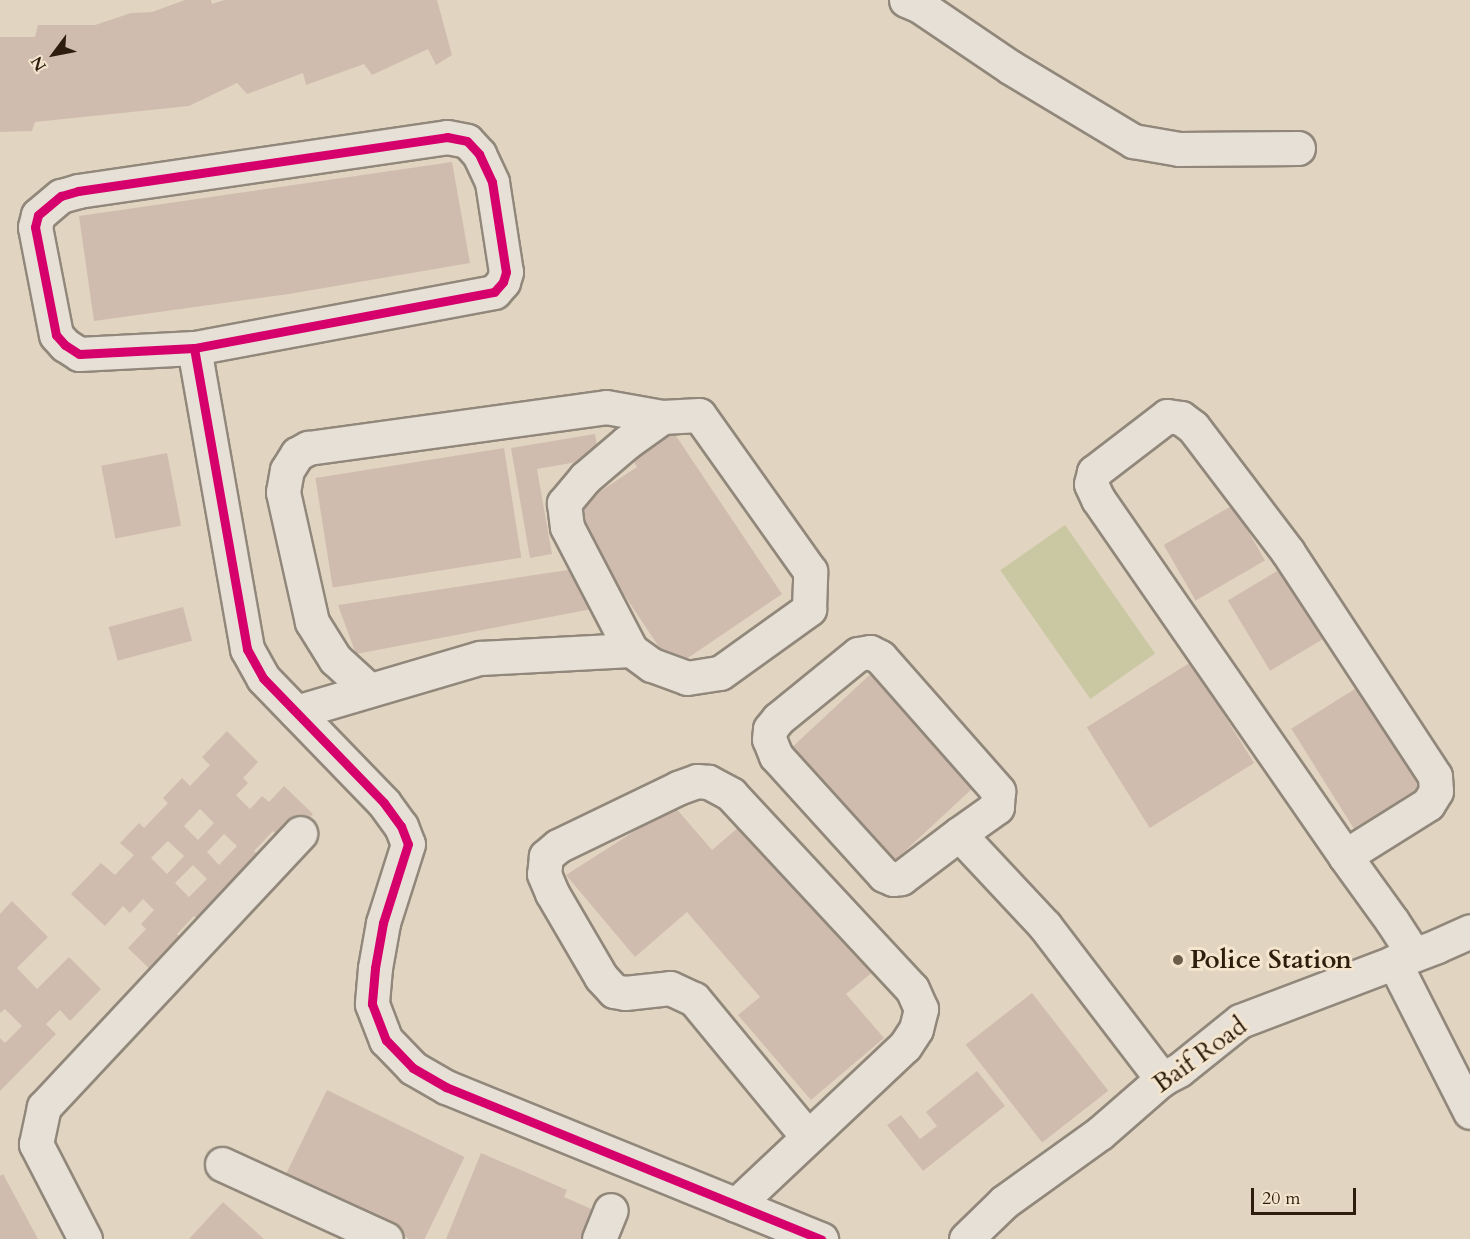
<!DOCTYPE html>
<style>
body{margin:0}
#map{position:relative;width:1470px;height:1239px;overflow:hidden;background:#e1d4c0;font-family:Cardo,serif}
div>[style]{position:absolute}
.green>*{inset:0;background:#cac8a3;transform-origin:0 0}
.building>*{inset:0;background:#d0bcae;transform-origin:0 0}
.roads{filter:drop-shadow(2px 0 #91887b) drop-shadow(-2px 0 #91887b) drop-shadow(0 2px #91887b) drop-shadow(0 -2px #91887b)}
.street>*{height:33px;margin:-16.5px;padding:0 16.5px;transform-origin:16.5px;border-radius:16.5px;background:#e7e0d6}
.cycleway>*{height:9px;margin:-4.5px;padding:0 4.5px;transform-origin:4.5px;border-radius:4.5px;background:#d6006c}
.dots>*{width:16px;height:16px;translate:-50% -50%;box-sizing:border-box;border:3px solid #f4e5ce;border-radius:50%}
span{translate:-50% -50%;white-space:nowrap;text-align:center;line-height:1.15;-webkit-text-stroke:6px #f4e5ce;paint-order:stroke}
.poi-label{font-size:26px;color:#2d1d0c;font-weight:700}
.left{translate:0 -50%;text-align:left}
.street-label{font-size:26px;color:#2d1d0c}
.north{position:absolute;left:24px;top:24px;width:60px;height:60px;-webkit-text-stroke:4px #f4e5ce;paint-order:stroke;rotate:238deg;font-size:16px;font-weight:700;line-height:24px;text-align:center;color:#2d1d0c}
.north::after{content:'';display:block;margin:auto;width:21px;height:27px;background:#2d1d0c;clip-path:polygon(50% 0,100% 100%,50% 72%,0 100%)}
.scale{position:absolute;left:1251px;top:1188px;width:105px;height:27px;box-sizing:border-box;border:3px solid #2d1d0c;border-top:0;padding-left:8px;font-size:18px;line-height:21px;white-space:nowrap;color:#2d1d0c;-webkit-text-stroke:4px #f4e5ce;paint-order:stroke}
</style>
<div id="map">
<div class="green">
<i style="left:1065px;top:525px;width:157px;height:79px;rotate:55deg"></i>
</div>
<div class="building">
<i style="clip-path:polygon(185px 0,211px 0,212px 4px,224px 0,437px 0,452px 55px,436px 65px,428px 49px,372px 75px,364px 64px,306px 85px,303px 73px,247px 94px,237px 83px,189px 106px,35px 122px,32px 131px,0 132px,0 37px,35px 37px,38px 25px,95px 25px,131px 13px,152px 12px)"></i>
<i style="clip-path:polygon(452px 162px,470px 263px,289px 294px,94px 321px,79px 216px)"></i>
<i style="clip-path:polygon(672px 430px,782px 594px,673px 668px,569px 512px,637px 467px,631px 457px)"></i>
<i style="clip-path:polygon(595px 434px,599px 458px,537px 469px,552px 554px,530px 558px,511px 448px)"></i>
<i style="left:504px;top:448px;width:111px;height:191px;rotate:81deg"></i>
<i style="left:167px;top:453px;width:74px;height:67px;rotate:79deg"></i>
<i style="left:1233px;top:505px;width:64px;height:80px;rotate:60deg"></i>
<i style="left:1287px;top:565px;width:82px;height:69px;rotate:59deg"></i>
<i style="clip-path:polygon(581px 568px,592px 609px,356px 654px,338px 605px)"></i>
<i style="left:183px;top:607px;width:35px;height:77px;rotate:75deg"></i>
<i style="left:1191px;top:662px;width:119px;height:123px;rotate:58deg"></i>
<i style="left:876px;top:669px;width:153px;height:118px;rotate:47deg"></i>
<i style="left:1366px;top:682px;width:118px;height:88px;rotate:58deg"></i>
<i style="clip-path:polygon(evenodd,227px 731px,258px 762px,243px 778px,248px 783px,236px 795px,250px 809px,262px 796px,269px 802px,284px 786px,313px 814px,286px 842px,273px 831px,254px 851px,267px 862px,205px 927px,194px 916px,177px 934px,189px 944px,158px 977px,128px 948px,146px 929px,141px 924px,154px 910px,143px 899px,130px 913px,123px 906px,105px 926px,71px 894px,101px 863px,115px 875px,134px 855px,120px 843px,139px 823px,144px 828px,168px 803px,163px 798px,182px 778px,190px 786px,210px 765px,202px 757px,227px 731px,200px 809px,214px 823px,198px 840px,184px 826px,200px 809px,227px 731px,224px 834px,237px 846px,219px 865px,207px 852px,224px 834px,227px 731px,168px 841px,184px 856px,167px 874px,151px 858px,168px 841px,227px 731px,193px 865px,207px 879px,189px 897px,175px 883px,193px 865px)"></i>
<i style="clip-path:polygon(674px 806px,712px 850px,746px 821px,874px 971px,846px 994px,884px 1038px,811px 1100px,738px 1015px,760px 997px,687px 912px,635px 957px,566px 875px)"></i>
<i style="clip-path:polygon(12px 901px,48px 937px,17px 968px,37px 989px,69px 957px,101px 989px,70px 1021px,60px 1010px,46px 1024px,56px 1034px,0 1091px,0 1038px,5px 1043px,22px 1026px,5px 1009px,0 1013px,0 914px)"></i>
<i style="left:1032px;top:993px;width:124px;height:84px;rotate:52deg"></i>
<i style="clip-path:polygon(977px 1071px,1005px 1106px,923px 1171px,887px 1125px,901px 1115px,920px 1139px,937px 1126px,926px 1112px)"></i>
<i style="left:327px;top:1090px;width:153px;height:98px;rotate:26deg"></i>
<i style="clip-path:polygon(481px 1153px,567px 1190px,564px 1197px,605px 1215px,595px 1239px,446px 1239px)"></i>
<i style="clip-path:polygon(3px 1174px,38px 1239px,0 1239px,0 1176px)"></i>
<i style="clip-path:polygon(223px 1202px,264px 1239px,189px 1239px)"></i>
</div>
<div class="roads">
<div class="street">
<i style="left:906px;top:0;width:15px;rotate:23deg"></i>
<i style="left:920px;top:6px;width:109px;rotate:34.1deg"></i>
<i style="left:1010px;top:67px;width:144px;rotate:31deg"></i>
<i style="left:1133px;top:141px;width:47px;rotate:9.9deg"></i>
<i style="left:1179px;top:149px;width:119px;rotate:-0.5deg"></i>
<i style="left:194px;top:348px;width:115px;rotate:177deg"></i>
<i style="left:79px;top:354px;width:17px;rotate:-147deg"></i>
<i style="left:65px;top:345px;width:13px;rotate:-132deg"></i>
<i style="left:56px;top:335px;width:110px;rotate:-101deg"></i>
<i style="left:35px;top:227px;width:12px;rotate:-76deg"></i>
<i style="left:38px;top:215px;width:30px;rotate:-40deg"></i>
<i style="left:61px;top:196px;width:18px;rotate:-16deg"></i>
<i style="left:78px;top:191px;width:373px;rotate:-8.3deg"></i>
<i style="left:447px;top:137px;width:20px;rotate:11deg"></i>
<i style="left:467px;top:141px;width:18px;rotate:47deg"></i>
<i style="left:479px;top:154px;width:31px;rotate:65deg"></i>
<i style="left:492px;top:182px;width:91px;rotate:81.2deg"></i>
<i style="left:506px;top:272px;width:10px;rotate:107deg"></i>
<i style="left:503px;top:282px;width:13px;rotate:132deg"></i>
<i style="left:494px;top:292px;width:305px;rotate:169.4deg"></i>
<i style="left:194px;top:348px;width:306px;rotate:80deg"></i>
<i style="left:247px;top:649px;width:33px;rotate:61deg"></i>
<i style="left:263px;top:678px;width:174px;rotate:45.9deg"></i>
<i style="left:384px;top:803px;width:29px;rotate:54deg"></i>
<i style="left:401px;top:826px;width:19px;rotate:69deg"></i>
<i style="left:408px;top:844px;width:83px;rotate:107.6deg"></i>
<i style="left:383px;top:923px;width:46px;rotate:100.1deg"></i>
<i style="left:375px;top:968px;width:36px;rotate:95deg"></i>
<i style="left:372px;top:1004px;width:39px;rotate:69deg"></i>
<i style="left:386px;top:1040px;width:39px;rotate:46deg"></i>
<i style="left:413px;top:1068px;width:38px;rotate:30deg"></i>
<i style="left:446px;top:1087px;width:405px;rotate:22.1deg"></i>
<i style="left:369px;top:690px;width:46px;rotate:-137.6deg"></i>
<i style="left:335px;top:659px;width:44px;rotate:-121.9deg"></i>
<i style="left:312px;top:622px;width:133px;rotate:-102.6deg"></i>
<i style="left:283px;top:492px;width:22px;rotate:-80deg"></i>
<i style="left:287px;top:470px;width:19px;rotate:-58deg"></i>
<i style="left:297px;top:454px;width:13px;rotate:-29deg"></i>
<i style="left:308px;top:448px;width:301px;rotate:-7.8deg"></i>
<i style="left:606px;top:407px;width:57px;rotate:10.1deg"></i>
<i style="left:296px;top:712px;width:192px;rotate:-16.4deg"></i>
<i style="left:480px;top:658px;width:151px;rotate:-3deg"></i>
<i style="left:631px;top:650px;width:26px;rotate:36deg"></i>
<i style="left:652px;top:665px;width:37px;rotate:20deg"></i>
<i style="left:687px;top:678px;width:33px;rotate:-9deg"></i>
<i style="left:720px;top:673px;width:110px;rotate:-35.7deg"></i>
<i style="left:809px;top:609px;width:38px;rotate:-88deg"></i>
<i style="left:810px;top:571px;width:191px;rotate:-125.4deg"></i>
<i style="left:699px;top:415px;width:37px;rotate:177deg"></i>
<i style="left:662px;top:417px;width:44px;rotate:144.2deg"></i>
<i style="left:626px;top:443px;width:54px;rotate:139.5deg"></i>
<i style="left:585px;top:478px;width:33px;rotate:130deg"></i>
<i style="left:564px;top:503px;width:24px;rotate:83deg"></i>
<i style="left:567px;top:527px;width:139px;rotate:62.5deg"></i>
<i style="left:959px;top:834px;width:73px;rotate:142.8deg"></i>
<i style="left:901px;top:878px;width:8px;rotate:173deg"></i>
<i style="left:893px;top:879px;width:10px;rotate:-156deg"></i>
<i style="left:884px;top:875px;width:161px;rotate:-132.2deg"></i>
<i style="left:776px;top:756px;width:18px;rotate:-112deg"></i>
<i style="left:769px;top:739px;width:10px;rotate:-84deg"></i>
<i style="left:770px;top:729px;width:13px;rotate:-51deg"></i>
<i style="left:778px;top:719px;width:103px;rotate:-39.1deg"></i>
<i style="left:858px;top:654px;width:12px;rotate:-9deg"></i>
<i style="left:870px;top:652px;width:11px;rotate:27deg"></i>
<i style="left:880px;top:657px;width:179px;rotate:48.6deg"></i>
<i style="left:998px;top:791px;width:16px;rotate:94deg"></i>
<i style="left:997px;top:807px;width:47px;rotate:144.6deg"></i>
<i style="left:959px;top:834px;width:126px;rotate:46.9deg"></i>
<i style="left:1045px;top:926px;width:193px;rotate:52.6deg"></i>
<i style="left:1345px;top:856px;width:98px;rotate:-32.1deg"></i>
<i style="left:1428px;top:804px;width:15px;rotate:-58deg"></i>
<i style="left:1436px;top:791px;width:15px;rotate:-94deg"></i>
<i style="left:1435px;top:776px;width:268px;rotate:-123.3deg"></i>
<i style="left:1288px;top:552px;width:157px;rotate:-127.2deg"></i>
<i style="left:1193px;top:427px;width:15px;rotate:-143deg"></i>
<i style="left:1181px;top:418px;width:14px;rotate:-172deg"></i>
<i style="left:1167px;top:416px;width:92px;rotate:142.5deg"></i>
<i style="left:1094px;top:472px;width:12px;rotate:104deg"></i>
<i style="left:1091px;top:484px;width:17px;rotate:65deg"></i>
<i style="left:1098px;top:499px;width:434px;rotate:55.3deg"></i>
<i style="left:1345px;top:856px;width:80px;rotate:54.1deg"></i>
<i style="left:1392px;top:921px;width:40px;rotate:57.1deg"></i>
<i style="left:1394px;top:962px;width:168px;rotate:63.1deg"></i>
<i style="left:222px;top:1164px;width:180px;rotate:24.6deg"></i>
<i style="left:736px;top:1205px;width:232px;rotate:-43.3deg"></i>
<i style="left:905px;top:1046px;width:20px;rotate:-57deg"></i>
<i style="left:916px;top:1029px;width:21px;rotate:-76deg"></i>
<i style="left:921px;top:1009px;width:22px;rotate:-114deg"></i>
<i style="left:912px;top:989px;width:266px;rotate:-132.9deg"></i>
<i style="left:731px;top:794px;width:26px;rotate:-152deg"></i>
<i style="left:708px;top:782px;width:11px;rotate:-175deg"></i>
<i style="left:697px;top:781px;width:20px;rotate:160deg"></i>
<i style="left:678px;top:788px;width:133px;rotate:154.2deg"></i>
<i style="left:558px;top:846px;width:16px;rotate:140deg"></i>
<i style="left:546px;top:856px;width:18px;rotate:96deg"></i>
<i style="left:544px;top:874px;width:21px;rotate:67deg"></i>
<i style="left:552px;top:893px;width:97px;rotate:59.7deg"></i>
<i style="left:601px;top:977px;width:19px;rotate:47deg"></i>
<i style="left:614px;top:991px;width:11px;rotate:10deg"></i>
<i style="left:625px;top:993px;width:45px;rotate:-6.3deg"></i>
<i style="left:670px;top:988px;width:26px;rotate:25deg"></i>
<i style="left:694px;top:999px;width:178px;rotate:50.5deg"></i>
<i style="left:85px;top:1239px;width:107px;rotate:-117.3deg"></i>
<i style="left:36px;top:1144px;width:38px;rotate:-78deg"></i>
<i style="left:44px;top:1107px;width:375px;rotate:-46.9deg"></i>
<i style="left:599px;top:1239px;width:31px;rotate:-68deg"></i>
<i style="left:966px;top:1239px;width:53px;rotate:-44.2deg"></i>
<i style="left:1004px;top:1202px;width:118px;rotate:-35.7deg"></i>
<i style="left:1100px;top:1133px;width:82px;rotate:-41.1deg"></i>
<i style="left:1162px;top:1079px;width:19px;rotate:-28deg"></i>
<i style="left:1179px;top:1070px;width:78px;rotate:-38.8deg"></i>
<i style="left:1240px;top:1021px;width:211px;rotate:-20.8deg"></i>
<i style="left:1437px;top:946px;width:36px;rotate:-24deg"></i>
</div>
</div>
<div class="cycleway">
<i style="left:194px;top:348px;width:115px;rotate:177deg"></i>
<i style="left:79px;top:354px;width:17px;rotate:-147deg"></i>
<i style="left:65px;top:345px;width:13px;rotate:-132deg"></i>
<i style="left:56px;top:335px;width:110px;rotate:-101deg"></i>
<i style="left:35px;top:227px;width:12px;rotate:-76deg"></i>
<i style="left:38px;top:215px;width:30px;rotate:-40deg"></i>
<i style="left:61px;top:196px;width:18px;rotate:-16deg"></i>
<i style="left:78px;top:191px;width:373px;rotate:-8.3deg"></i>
<i style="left:447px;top:137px;width:20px;rotate:11deg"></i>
<i style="left:467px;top:141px;width:18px;rotate:47deg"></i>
<i style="left:479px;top:154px;width:31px;rotate:65deg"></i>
<i style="left:492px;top:182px;width:91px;rotate:81.2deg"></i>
<i style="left:506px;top:272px;width:10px;rotate:107deg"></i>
<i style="left:503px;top:282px;width:13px;rotate:132deg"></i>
<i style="left:494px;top:292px;width:305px;rotate:169.4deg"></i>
<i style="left:194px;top:348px;width:306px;rotate:80deg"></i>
<i style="left:247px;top:649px;width:33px;rotate:61deg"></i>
<i style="left:263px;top:678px;width:174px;rotate:45.9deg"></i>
<i style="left:384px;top:803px;width:29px;rotate:54deg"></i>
<i style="left:401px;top:826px;width:19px;rotate:69deg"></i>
<i style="left:408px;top:844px;width:83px;rotate:107.6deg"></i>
<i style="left:383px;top:923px;width:46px;rotate:100.1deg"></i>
<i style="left:375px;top:968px;width:36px;rotate:95deg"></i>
<i style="left:372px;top:1004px;width:39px;rotate:69deg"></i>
<i style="left:386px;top:1040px;width:39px;rotate:46deg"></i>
<i style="left:413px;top:1068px;width:38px;rotate:30deg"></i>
<i style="left:446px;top:1087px;width:405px;rotate:22.1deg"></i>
</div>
<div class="dots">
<i style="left:1178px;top:960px;background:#6c5d4b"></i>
</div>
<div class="poi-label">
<span class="left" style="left:1190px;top:960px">Police Station</span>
</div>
<div class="street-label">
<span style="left:1200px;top:1055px;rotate:-36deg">Baif Road</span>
</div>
<div class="north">N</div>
<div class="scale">20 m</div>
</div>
